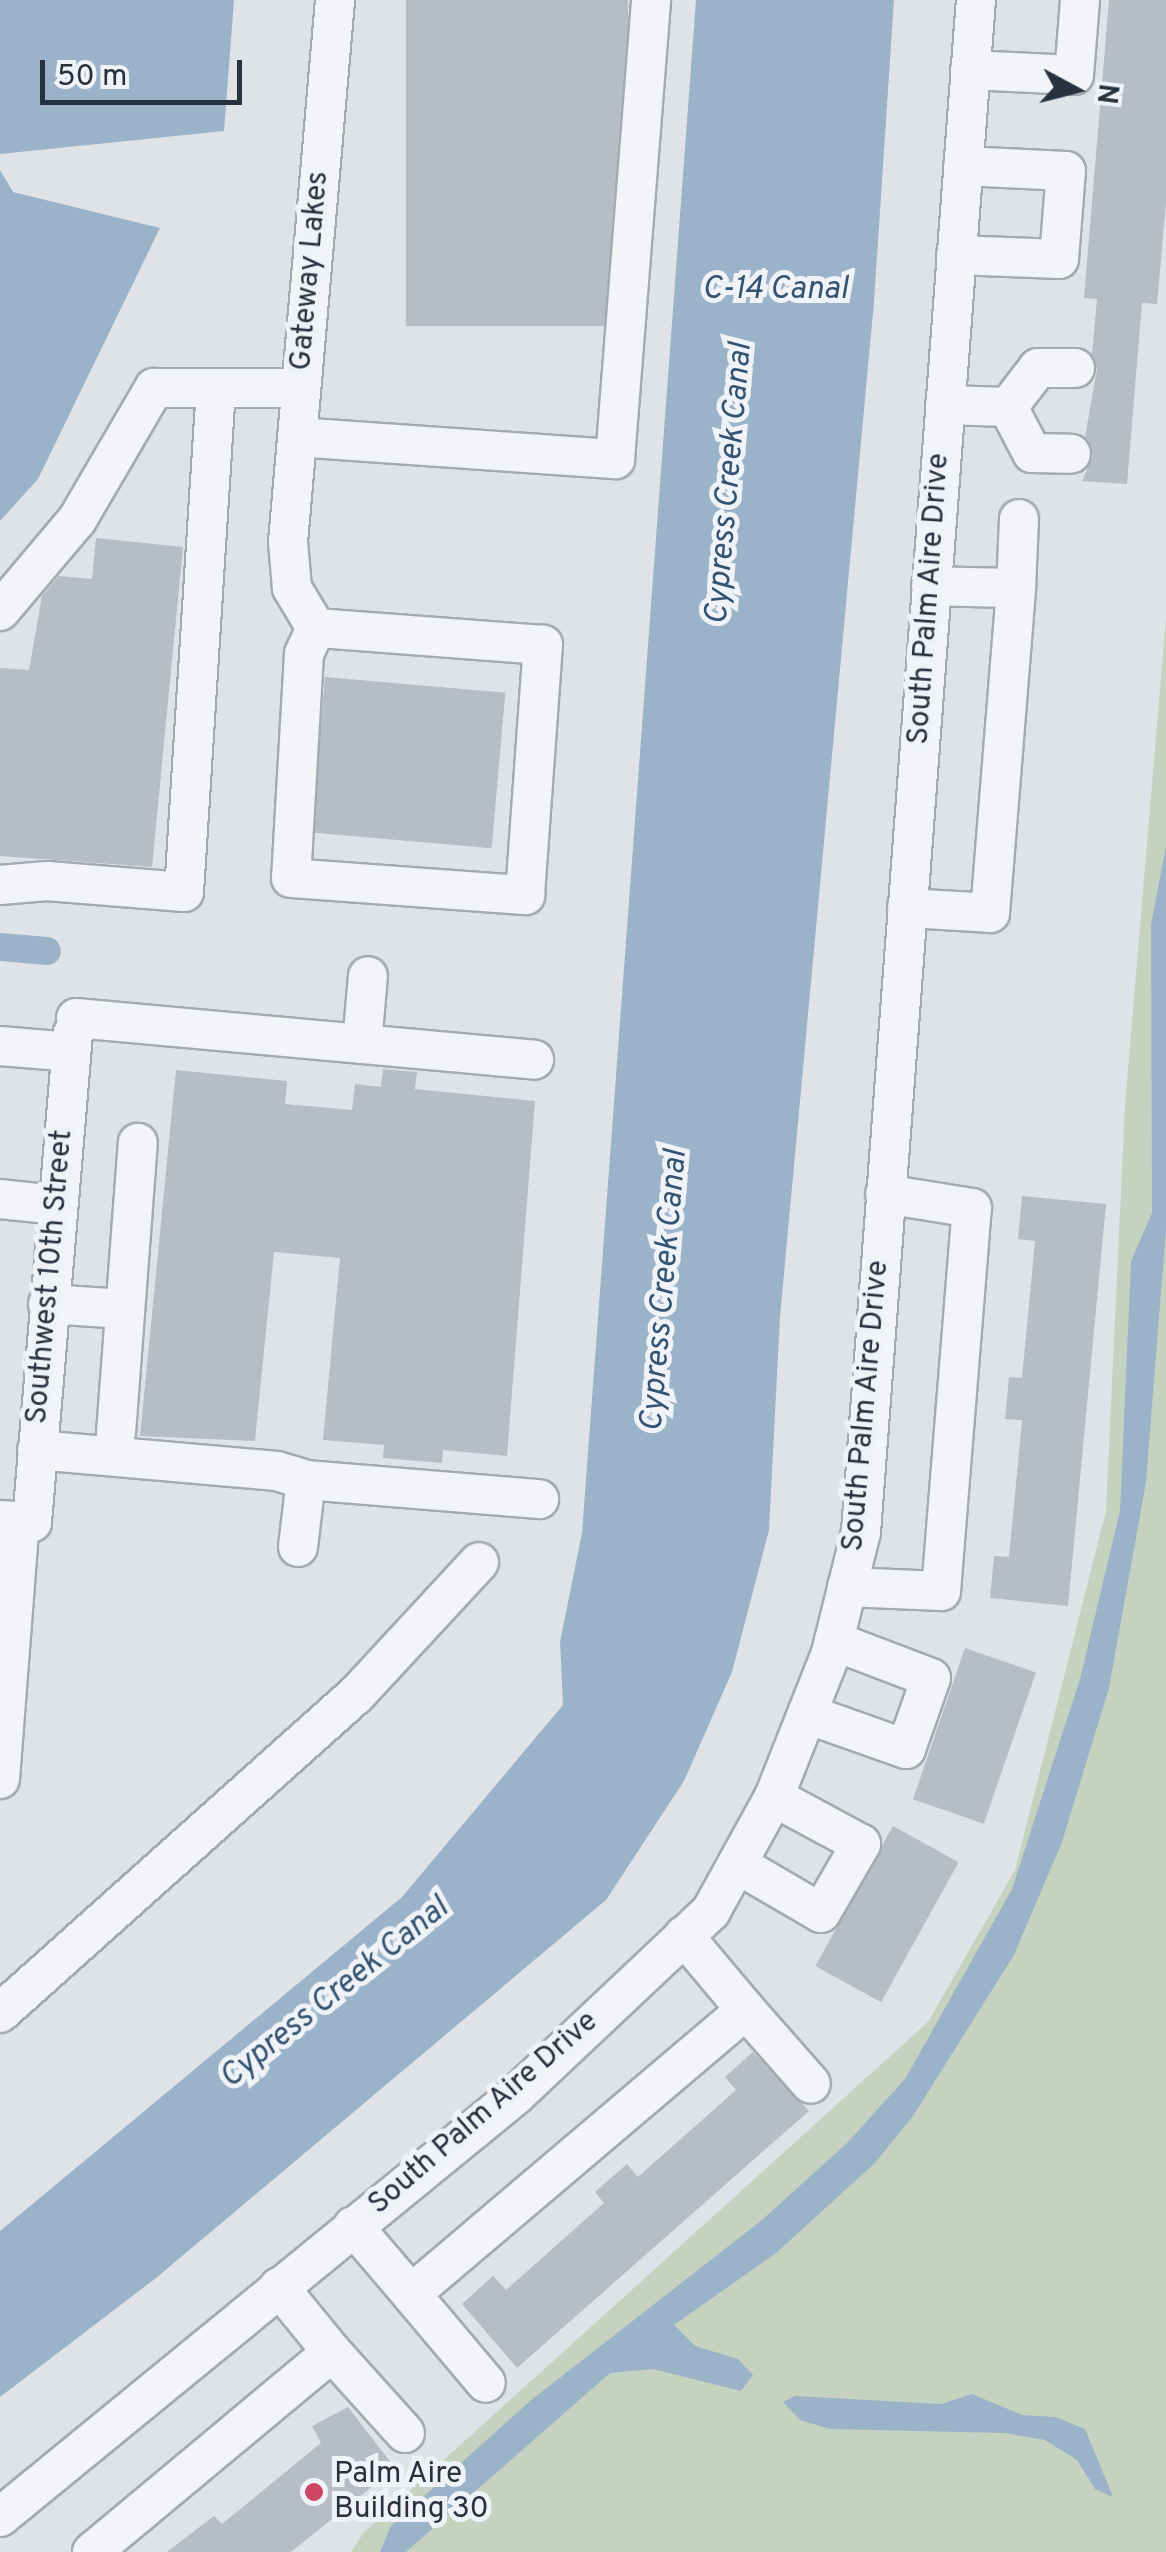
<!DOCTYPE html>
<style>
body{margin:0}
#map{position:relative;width:1166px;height:2552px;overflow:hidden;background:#dfe3e8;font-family:Overpass,sans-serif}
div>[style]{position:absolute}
.green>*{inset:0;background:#c6d2c0}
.water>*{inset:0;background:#9ab3c8}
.canal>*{height:28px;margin:-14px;padding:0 14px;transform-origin:14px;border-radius:14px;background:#9ab3c8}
.building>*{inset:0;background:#b6bdc5;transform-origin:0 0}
.roads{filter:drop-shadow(2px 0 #a4aab2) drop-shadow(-2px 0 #a4aab2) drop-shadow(0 2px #a4aab2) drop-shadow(0 -2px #a4aab2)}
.minor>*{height:38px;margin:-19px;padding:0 19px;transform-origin:19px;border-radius:19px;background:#f2f4f7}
.dots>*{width:28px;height:28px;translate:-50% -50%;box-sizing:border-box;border:5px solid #eff2f6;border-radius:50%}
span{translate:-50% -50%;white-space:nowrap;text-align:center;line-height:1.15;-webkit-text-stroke:10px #eff2f6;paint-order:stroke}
.street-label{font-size:30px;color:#28323f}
.poi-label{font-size:30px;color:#28323f}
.left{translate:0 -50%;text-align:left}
.water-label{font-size:32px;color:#335372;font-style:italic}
.north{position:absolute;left:1026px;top:40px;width:100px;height:100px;-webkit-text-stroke:8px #eff2f6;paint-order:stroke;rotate:97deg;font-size:28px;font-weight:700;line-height:40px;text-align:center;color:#28323f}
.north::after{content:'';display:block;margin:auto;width:35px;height:45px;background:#28323f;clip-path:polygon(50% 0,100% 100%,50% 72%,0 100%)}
.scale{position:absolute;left:40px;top:60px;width:202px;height:45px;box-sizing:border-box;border:5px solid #28323f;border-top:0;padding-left:12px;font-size:30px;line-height:35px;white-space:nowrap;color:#28323f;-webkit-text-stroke:8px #eff2f6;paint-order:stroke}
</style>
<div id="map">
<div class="green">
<i style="clip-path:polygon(1166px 618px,1166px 2552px,351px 2552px,364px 2532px,928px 2022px,1015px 1870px,1106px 1511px,1125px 1105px)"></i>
</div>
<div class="water">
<i style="clip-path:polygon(0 0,234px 0,224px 131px,0 154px)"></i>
<i style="clip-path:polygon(696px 0,894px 0,874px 302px,780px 1317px,769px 1530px,732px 1672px,684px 1781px,606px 1900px,156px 2278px,0 2397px,0 2231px,402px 1897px,563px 1705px,560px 1642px,582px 1533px)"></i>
<i style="clip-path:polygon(0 170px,13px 192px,160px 228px,38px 479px,0 521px)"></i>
<i style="clip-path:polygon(1166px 846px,1166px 1229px,1146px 1482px,1109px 1688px,1062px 1842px,1014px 1955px,913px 2116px,875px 2163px,776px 2253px,674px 2325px,695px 2346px,738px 2359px,753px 2375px,741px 2391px,653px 2369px,610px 2373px,406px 2552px,380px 2552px,391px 2526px,530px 2401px,762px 2220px,847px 2143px,905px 2079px,1012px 1889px,1080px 1679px,1120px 1511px,1131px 1261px,1152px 1213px,1151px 924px)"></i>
<i style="clip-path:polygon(972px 2394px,1022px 2415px,1055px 2417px,1085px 2429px,1113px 2497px,1095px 2489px,1077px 2460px,1045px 2440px,1005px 2433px,830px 2429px,800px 2420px,783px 2402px,795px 2396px,941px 2404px)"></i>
</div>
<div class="canal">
<i style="left:0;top:947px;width:47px;rotate:4.9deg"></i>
</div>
<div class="building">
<i style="left:406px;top:0;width:222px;height:326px"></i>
<i style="clip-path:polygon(1109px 0,1166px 0,1166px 204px,1157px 304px,1142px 303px,1127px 484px,1082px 481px,1093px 456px,1085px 437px,1097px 369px,1092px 354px,1097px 299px,1084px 298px)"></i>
<i style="clip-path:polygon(96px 538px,183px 547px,152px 867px,0 856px,0 668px,29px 670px,42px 596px,59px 576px,92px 579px)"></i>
<i style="left:325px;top:677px;width:181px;height:156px;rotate:5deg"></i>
<i style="clip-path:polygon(383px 1069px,417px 1072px,415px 1089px,535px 1101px,507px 1456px,443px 1450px,442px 1463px,383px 1458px,384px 1445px,323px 1440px,340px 1258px,274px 1252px,255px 1441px,140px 1436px,176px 1070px,287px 1081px,285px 1104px,352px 1110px,355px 1084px,381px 1087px)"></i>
<i style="clip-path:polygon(1022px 1196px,1106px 1204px,1068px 1606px,990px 1598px,994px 1556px,1009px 1557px,1022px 1420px,1005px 1419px,1009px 1377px,1022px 1378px,1035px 1241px,1018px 1239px)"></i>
<i style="left:965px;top:1648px;width:75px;height:160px;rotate:19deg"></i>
<i style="left:893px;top:1826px;width:75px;height:160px;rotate:29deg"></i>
<i style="clip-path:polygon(753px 2052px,809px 2111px,517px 2368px,462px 2304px,493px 2276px,506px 2290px,604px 2203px,595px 2192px,627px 2164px,638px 2177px,736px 2090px,725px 2077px)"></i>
<i style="clip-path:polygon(348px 2407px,395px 2468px,291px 2552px,167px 2552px,214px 2516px,222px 2524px,321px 2443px,312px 2426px)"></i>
</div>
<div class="roads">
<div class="minor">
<i style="left:970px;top:70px;width:104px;rotate:2.8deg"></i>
<i style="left:1074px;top:75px;width:75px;rotate:-85.4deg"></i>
<i style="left:956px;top:255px;width:103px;rotate:2.2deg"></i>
<i style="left:1059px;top:259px;width:88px;rotate:-85.5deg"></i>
<i style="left:1066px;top:171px;width:103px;rotate:-177.2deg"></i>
<i style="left:945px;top:405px;width:63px;rotate:1.8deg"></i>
<i style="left:1008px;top:407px;width:49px;rotate:-52.4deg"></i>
<i style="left:1038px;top:368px;width:37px"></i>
<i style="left:1008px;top:407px;width:52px;rotate:62.4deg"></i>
<i style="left:1032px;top:453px;width:39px;rotate:1deg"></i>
<i style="left:297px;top:437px;width:319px;rotate:4deg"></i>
<i style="left:615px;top:459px;width:460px;rotate:-85.5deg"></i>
<i style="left:1016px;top:588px;width:69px;rotate:-87.5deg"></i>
<i style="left:0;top:611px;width:119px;rotate:-49.8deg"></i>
<i style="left:77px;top:520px;width:153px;rotate:-59.7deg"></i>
<i style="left:154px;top:388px;width:147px"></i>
<i style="left:316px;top:628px;width:29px;rotate:115deg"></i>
<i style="left:304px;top:654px;width:224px;rotate:93.3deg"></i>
<i style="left:291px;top:878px;width:235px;rotate:4.2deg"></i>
<i style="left:525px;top:895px;width:251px;rotate:-85.9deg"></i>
<i style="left:543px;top:645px;width:228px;rotate:-175.7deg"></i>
<i style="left:316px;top:628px;width:47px;rotate:-121deg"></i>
<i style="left:292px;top:588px;width:46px;rotate:-95deg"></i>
<i style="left:288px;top:542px;width:544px;rotate:-85.04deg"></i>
<i style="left:0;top:885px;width:47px;rotate:-4.9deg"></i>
<i style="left:47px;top:881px;width:137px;rotate:4.6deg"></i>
<i style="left:184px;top:892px;width:505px;rotate:-86.37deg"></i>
<i style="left:907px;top:908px;width:83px;rotate:3.4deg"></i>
<i style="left:990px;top:913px;width:326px;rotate:-85.4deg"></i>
<i style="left:1016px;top:588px;width:85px;rotate:-178.7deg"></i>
<i style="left:76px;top:1018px;width:460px;rotate:5.2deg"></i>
<i style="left:362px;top:1044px;width:68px;rotate:-85deg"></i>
<i style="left:0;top:1046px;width:71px;rotate:4.8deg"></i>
<i style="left:0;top:1199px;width:57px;rotate:6deg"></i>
<i style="left:48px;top:1304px;width:76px;rotate:3.8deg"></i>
<i style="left:116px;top:1433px;width:291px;rotate:-85.7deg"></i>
<i style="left:37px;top:1450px;width:241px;rotate:5deg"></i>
<i style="left:277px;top:1471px;width:30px;rotate:17deg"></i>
<i style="left:0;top:1520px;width:32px;rotate:4deg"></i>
<i style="left:32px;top:1522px;width:491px;rotate:-85.2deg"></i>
<i style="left:298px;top:1547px;width:67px;rotate:-83.2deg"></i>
<i style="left:306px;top:1480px;width:234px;rotate:4.7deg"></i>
<i style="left:847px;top:1587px;width:94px;rotate:2.4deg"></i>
<i style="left:941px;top:1591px;width:384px;rotate:-85.4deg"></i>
<i style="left:972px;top:1208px;width:88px;rotate:-170.9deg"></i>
<i style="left:807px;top:1714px;width:105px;rotate:19.5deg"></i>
<i style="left:906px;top:1749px;width:75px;rotate:-70.6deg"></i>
<i style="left:931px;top:1678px;width:104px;rotate:-159.1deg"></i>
<i style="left:0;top:1779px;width:259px;rotate:-85.6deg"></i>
<i style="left:737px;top:1864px;width:97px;rotate:30.3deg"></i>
<i style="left:821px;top:1913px;width:80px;rotate:-59.9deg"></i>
<i style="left:861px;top:1844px;width:99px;rotate:-151.6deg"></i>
<i style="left:746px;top:2010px;width:98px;rotate:48.7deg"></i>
<i style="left:0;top:2013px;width:477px;rotate:-41.8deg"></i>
<i style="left:356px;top:1695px;width:181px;rotate:-47.2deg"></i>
<i style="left:353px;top:2226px;width:89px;rotate:49.5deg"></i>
<i style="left:411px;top:2294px;width:439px;rotate:-40.3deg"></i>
<i style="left:746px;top:2010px;width:97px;rotate:-130deg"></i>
<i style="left:411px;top:2294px;width:116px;rotate:49.9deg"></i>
<i style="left:332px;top:2352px;width:109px;rotate:48deg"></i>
<i style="left:0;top:2517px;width:667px;rotate:-39.28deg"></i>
<i style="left:516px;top:2095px;width:268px;rotate:-43.3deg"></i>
<i style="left:711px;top:1911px;width:130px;rotate:-61.1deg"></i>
<i style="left:774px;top:1797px;width:155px;rotate:-68.4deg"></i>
<i style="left:831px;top:1653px;width:125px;rotate:-76.1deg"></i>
<i style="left:861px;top:1532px;width:1536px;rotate:-85.71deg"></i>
<i style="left:92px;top:2552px;width:312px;rotate:-39.8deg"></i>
<i style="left:332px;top:2352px;width:84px;rotate:-129.2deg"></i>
</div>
</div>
<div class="dots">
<i style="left:314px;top:2492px;background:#cc4562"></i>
</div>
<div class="street-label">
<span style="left:311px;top:271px;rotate:-85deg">Gateway Lakes</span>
<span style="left:930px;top:599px;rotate:-86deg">South Palm Aire Drive</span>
<span style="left:51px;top:1277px;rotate:-85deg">Southwest 10th Street</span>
<span style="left:867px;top:1406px;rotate:-85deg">South Palm Aire Drive</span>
<span style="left:484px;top:2114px;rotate:-41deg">South Palm Aire Drive</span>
</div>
<div class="poi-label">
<span class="left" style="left:334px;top:2492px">Palm Aire<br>Building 30</span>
</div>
<div class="water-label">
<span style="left:775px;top:290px">C-14 Canal</span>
<span style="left:730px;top:484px;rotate:-85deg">Cypress Creek Canal</span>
<span style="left:665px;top:1291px;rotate:-85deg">Cypress Creek Canal</span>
<span style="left:335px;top:1994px;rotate:-39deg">Cypress Creek Canal</span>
</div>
<div class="north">N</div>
<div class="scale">50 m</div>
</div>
